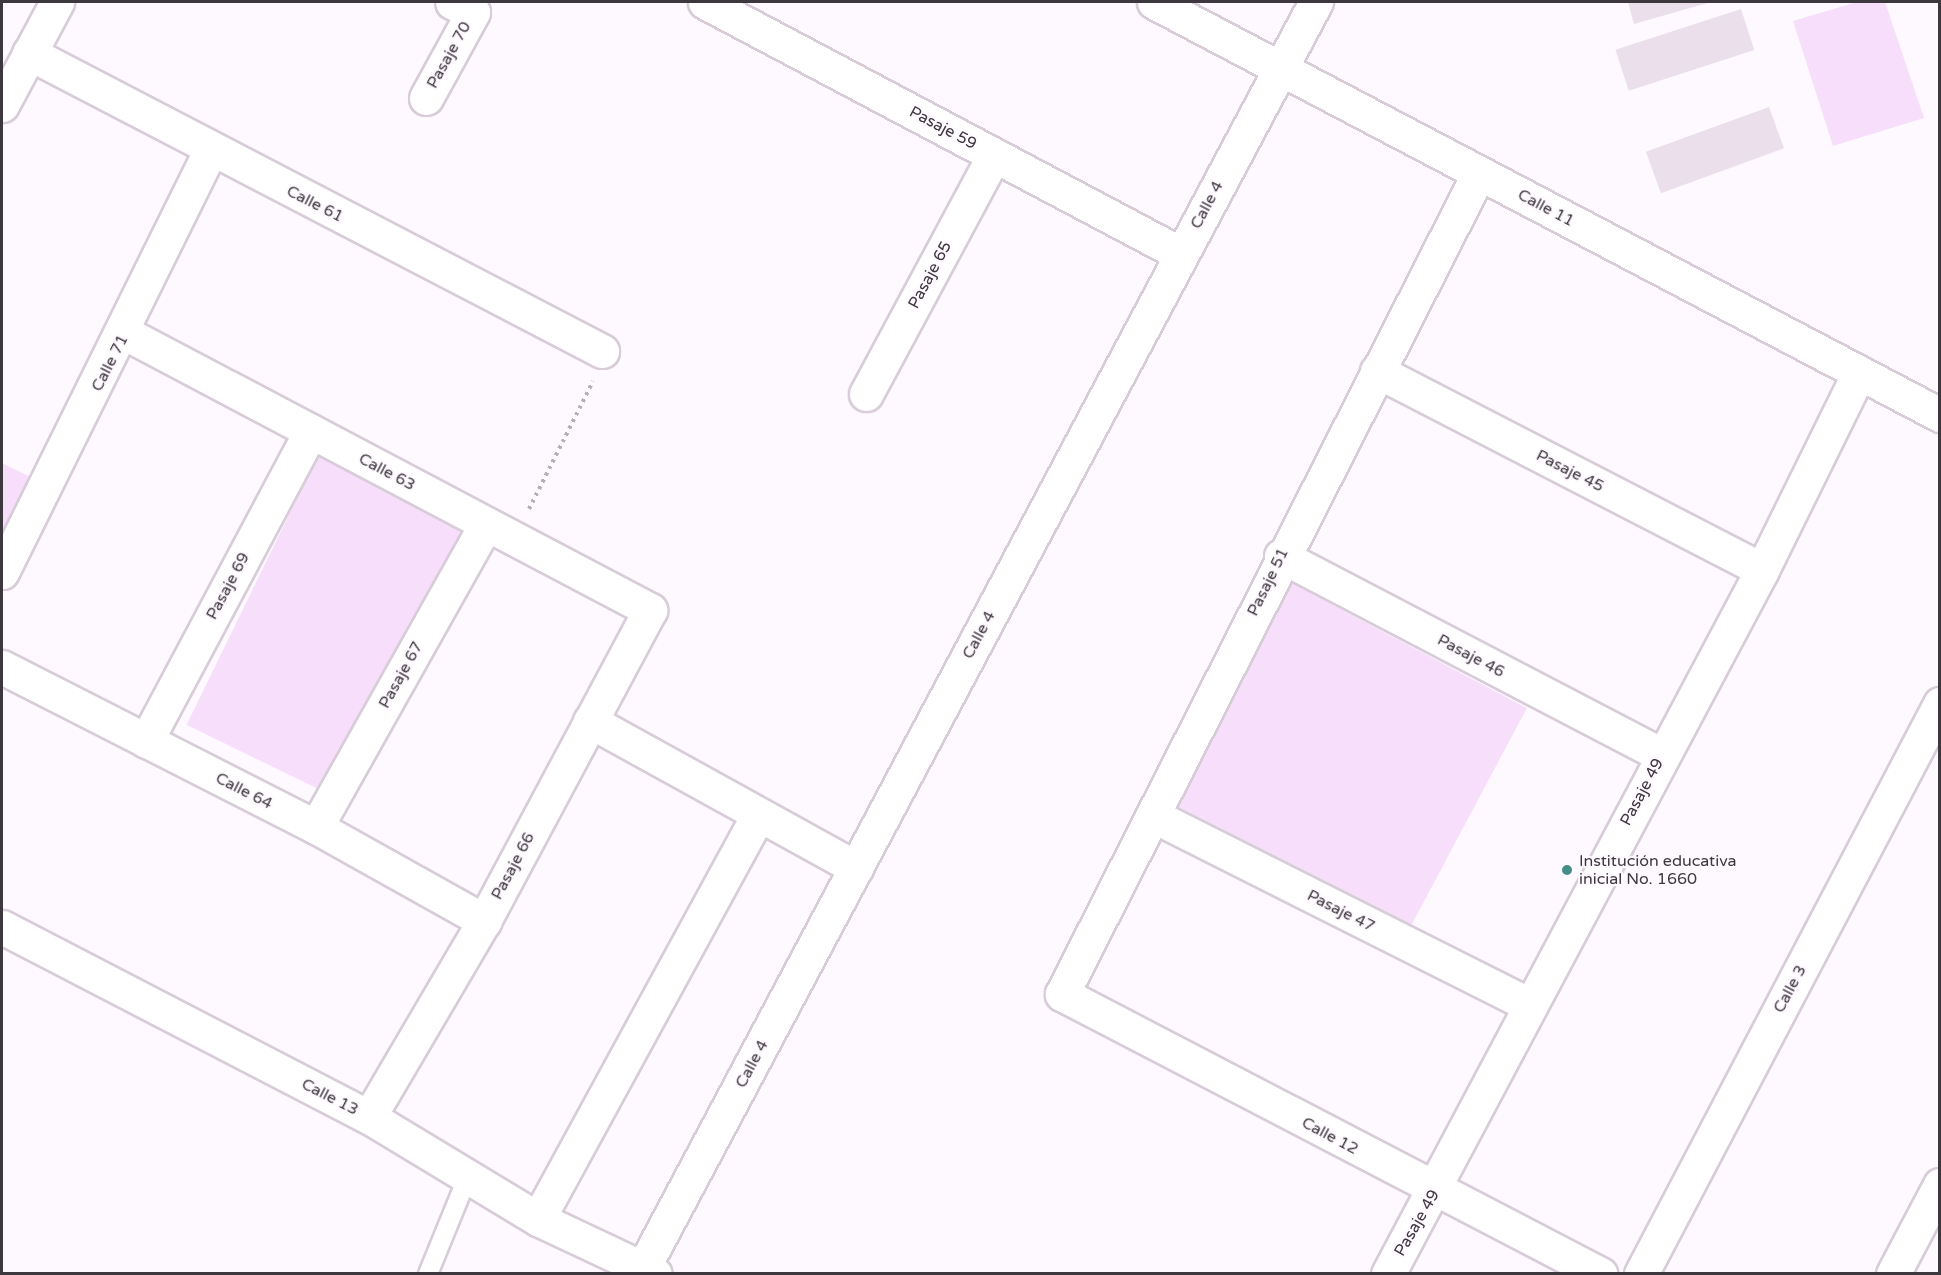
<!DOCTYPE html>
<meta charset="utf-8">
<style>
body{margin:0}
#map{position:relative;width:1941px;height:1275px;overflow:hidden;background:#fdf9fe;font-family:"Varela Round",sans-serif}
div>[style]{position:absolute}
.green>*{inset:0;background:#f7defb;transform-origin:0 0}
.building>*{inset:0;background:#eadfeb;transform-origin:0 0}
.path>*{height:4px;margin-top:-2px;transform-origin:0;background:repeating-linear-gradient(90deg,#b4afb4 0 3px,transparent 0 7.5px)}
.roads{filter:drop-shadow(2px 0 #d7ccd8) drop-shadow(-2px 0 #d7ccd8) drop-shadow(0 2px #d7ccd8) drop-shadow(0 -2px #d7ccd8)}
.lane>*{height:18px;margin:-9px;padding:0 9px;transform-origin:9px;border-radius:9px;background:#fff}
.street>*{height:33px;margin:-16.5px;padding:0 16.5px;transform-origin:16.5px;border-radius:16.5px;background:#fff}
.dots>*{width:16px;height:16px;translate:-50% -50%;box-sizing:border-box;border:3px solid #fdf9fe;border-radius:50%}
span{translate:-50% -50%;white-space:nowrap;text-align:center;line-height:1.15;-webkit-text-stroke:4.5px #fdf9fe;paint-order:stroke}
.street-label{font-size:16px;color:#3d383d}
.poi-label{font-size:16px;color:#3d383d}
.left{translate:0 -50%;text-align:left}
.frame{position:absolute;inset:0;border:3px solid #3d383d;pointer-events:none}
</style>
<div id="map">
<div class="green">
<i style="clip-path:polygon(1857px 2px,1885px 2px,1924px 118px,1833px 146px,1793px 21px)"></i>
<i style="left:326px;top:439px;width:179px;height:318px;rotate:26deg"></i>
<i style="clip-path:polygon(2px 463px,41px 482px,2px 559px)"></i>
<i style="left:1284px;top:579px;width:275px;height:255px;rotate:28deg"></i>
</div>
<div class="building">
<i style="clip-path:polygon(1628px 2px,1711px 2px,1634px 24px)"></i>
<i style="left:1741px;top:9px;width:43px;height:132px;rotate:72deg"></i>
<i style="left:1769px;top:107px;width:44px;height:131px;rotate:70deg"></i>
</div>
<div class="path">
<i style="left:529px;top:509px;width:143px;rotate:-63.4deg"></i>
</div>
<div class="roads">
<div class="lane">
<i style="left:428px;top:1274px;width:106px;rotate:-67.8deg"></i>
</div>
<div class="street">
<i style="left:705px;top:2px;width:539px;rotate:27.9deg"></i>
<i style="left:1154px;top:2px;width:888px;rotate:27.72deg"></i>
<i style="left:29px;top:53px;width:646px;rotate:27.48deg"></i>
<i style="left:426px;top:98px;width:98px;rotate:-61.3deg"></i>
<i style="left:473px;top:12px;width:23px;rotate:-155deg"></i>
<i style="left:2px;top:105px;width:117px;rotate:-61.9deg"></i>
<i style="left:1479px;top:173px;width:921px;rotate:116.93deg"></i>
<i style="left:1062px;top:994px;width:607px;rotate:27.49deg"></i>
<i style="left:125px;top:333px;width:594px;rotate:27.82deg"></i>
<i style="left:650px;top:610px;width:353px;rotate:118.1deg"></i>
<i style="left:484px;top:921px;width:227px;rotate:120.4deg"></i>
<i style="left:1377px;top:371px;width:433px;rotate:27.3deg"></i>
<i style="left:866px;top:394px;width:271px;rotate:-61.8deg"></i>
<i style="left:1281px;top:556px;width:430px;rotate:27.6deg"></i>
<i style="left:2px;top:572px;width:471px;rotate:-63.7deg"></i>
<i style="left:2px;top:667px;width:352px;rotate:27deg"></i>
<i style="left:316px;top:827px;width:193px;rotate:29.2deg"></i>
<i style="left:590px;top:721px;width:304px;rotate:28.9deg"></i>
<i style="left:146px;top:741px;width:351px;rotate:-62deg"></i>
<i style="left:1154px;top:816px;width:420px;rotate:26.7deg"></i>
<i style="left:316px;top:827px;width:347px;rotate:-60.7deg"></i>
<i style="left:2px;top:927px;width:413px;rotate:27.4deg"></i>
<i style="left:369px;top:1117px;width:197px;rotate:31.1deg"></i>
<i style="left:538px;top:1219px;width:129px;rotate:25.2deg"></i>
<i style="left:538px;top:1219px;width:457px;rotate:-61.4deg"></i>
<i style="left:643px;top:1268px;width:1434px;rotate:-62.01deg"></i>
<i style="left:1388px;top:1274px;width:797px;rotate:-62.02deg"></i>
<i style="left:1762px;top:570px;width:220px;rotate:-63.8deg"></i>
<i style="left:1641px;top:1274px;width:644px;rotate:-62.32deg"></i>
<i style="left:1893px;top:1274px;width:101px;rotate:-62.2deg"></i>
</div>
</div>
<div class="dots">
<i style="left:1567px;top:870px;background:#468d89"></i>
</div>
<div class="street-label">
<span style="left:449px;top:55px;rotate:-61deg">Pasaje 70</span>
<span style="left:943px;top:128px;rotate:28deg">Pasaje 59</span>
<span style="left:315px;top:204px;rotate:27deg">Calle 61</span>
<span style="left:1207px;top:205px;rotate:-62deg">Calle 4</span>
<span style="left:1546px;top:208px;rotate:28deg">Calle 11</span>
<span style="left:930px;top:275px;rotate:-62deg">Pasaje 65</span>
<span style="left:110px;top:363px;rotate:-63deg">Calle 71</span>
<span style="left:1570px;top:471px;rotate:27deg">Pasaje 45</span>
<span style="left:387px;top:472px;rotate:28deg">Calle 63</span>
<span style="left:1268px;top:582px;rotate:-64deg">Pasaje 51</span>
<span style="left:228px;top:586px;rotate:-62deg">Pasaje 69</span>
<span style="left:979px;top:635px;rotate:-62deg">Calle 4</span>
<span style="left:1471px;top:656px;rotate:28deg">Pasaje 46</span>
<span style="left:401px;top:675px;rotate:-61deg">Pasaje 67</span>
<span style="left:244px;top:791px;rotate:27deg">Calle 64</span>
<span style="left:1642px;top:792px;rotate:-62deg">Pasaje 49</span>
<span style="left:513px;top:866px;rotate:-62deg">Pasaje 66</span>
<span style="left:1341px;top:911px;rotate:27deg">Pasaje 47</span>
<span style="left:1790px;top:989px;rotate:-62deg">Calle 3</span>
<span style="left:752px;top:1064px;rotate:-62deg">Calle 4</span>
<span style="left:330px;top:1097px;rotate:27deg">Calle 13</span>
<span style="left:1330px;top:1136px;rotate:28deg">Calle 12</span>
<span style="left:1417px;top:1223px;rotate:-60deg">Pasaje 49</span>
</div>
<div class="poi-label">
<span class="left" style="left:1579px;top:870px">Institución educativa<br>inicial No. 1660</span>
</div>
<div class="frame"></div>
</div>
